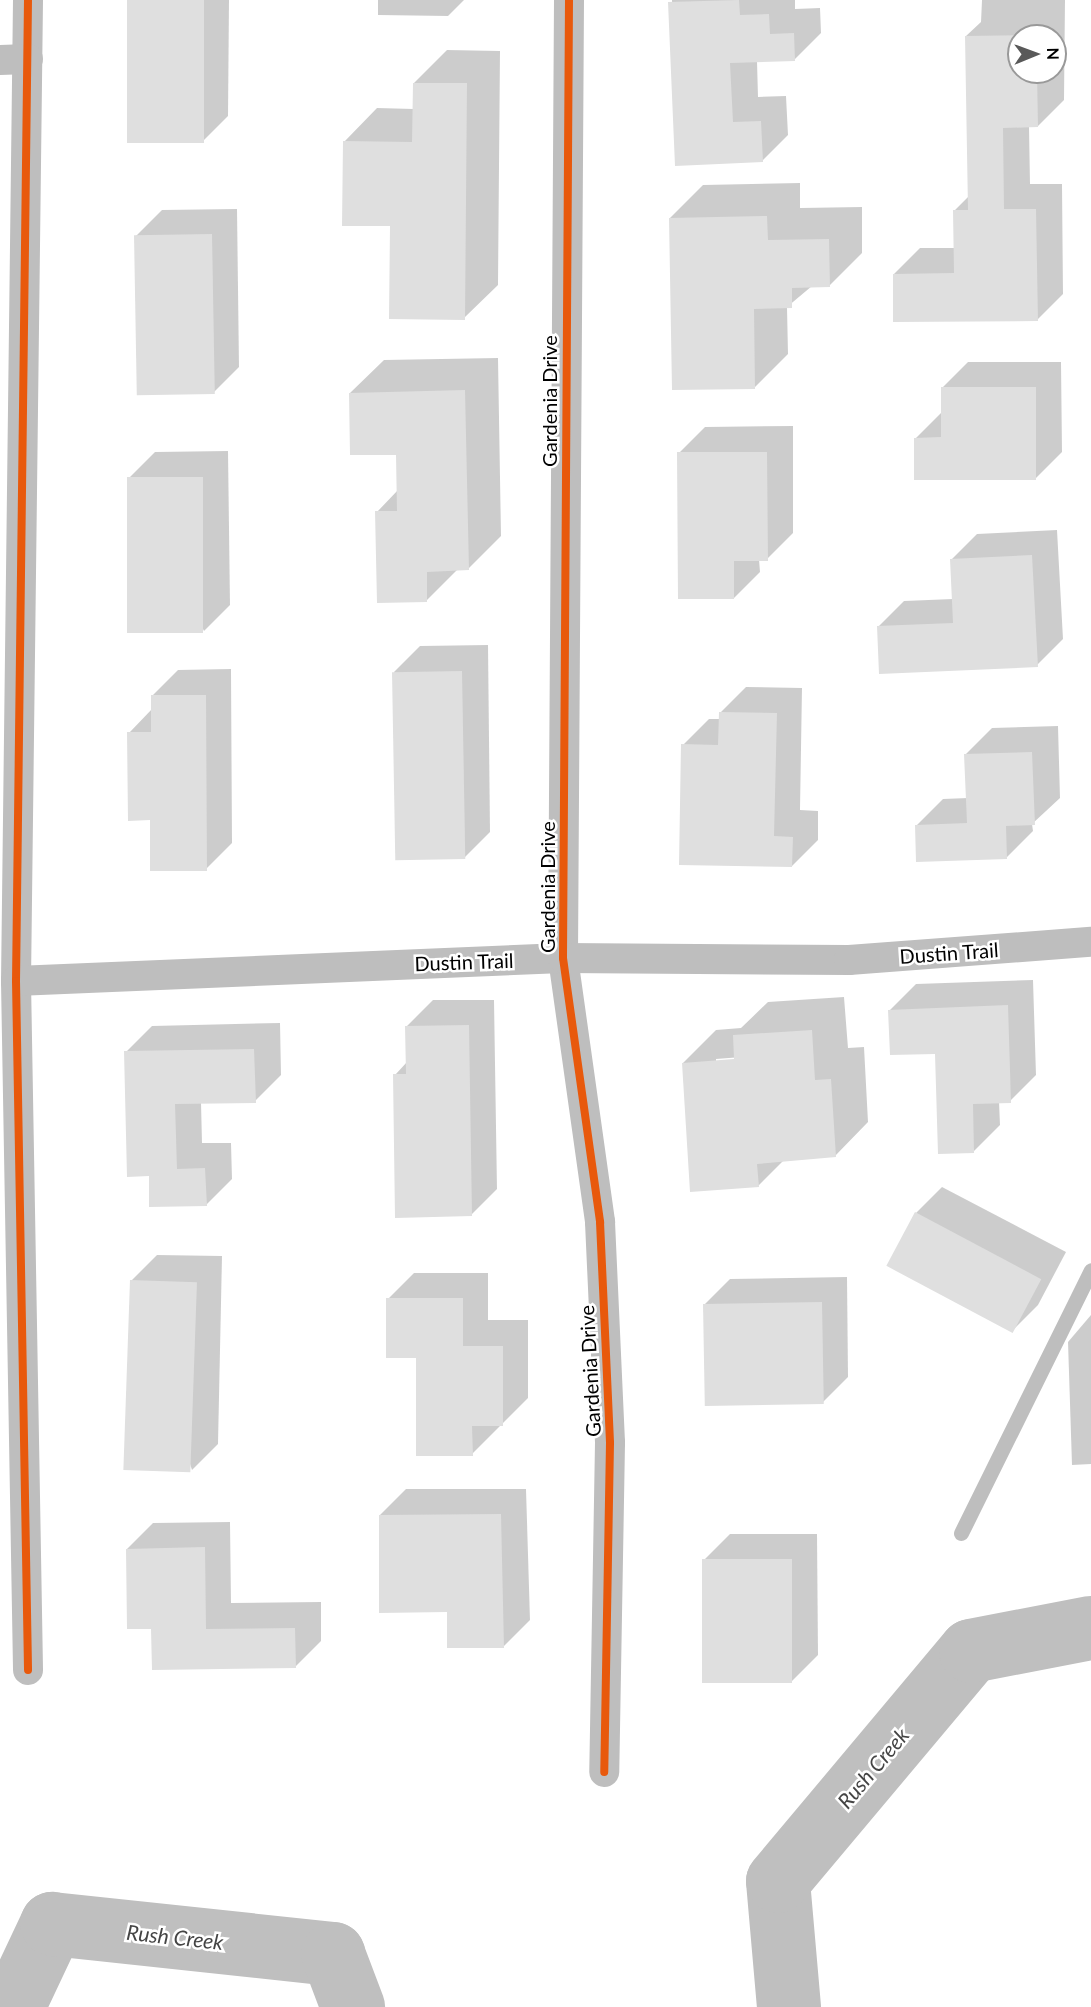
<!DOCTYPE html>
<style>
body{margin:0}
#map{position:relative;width:1091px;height:2007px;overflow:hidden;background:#fff;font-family:Lato,sans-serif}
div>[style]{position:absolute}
.shadow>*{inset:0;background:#0003}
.river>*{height:64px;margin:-32px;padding:0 32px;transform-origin:32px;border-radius:32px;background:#bfbfbf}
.building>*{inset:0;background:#dfdfdf;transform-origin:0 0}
.service>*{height:15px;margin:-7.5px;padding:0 7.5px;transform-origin:7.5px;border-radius:7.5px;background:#bebebe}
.minor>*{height:30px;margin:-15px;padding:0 15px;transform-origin:15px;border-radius:15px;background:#bebebe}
.cycleway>*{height:8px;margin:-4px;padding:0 4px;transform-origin:4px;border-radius:4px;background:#e8590c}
span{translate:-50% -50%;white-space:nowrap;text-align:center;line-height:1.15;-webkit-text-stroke:5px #fff;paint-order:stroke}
.street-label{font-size:20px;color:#000}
.water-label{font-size:21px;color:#444;font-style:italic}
.north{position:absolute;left:1007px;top:24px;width:60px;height:60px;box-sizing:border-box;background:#fff;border:2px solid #999;border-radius:50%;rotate:89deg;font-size:16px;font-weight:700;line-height:24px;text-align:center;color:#000}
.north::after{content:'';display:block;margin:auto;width:21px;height:27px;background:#595959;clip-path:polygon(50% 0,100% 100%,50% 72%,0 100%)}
</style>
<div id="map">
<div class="shadow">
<i style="clip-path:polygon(128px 0,229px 0,228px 116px,202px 142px)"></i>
<i style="clip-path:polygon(378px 0,464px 0,448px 16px,378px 15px)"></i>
<i style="clip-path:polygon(672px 0,795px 0,795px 9px,820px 8px,821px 33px,795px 59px,757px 61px,758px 97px,786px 96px,788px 135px,762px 161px,676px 165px)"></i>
<i style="clip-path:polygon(evenodd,982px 0,1065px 0,1064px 100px,1038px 126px,1029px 126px,1030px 184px,1062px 184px,1063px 294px,1037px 320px,894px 274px,920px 248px,955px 248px,955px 210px,969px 196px,966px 36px,981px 22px,982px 0,1019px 36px,1055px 36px,1055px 72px,1019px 72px,1019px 36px)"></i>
<i style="clip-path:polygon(447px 50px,500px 51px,498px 285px,464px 318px,392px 225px,344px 142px,377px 108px,414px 109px,414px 83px)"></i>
<i style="clip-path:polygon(800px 183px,800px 208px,862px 207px,862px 253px,829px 286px,812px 286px,787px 307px,788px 354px,755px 387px,670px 218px,703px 185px)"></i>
<i style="clip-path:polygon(237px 209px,239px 367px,213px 393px,136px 236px,162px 210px)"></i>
<i style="clip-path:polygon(498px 358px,501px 536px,468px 569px,458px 569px,427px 600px,377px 512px,398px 490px,397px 453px,350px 393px,384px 360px)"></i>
<i style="clip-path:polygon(968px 362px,1061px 362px,1062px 452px,1036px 478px,915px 439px,941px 413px,942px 388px)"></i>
<i style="clip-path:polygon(793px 426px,793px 533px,767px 559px,759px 559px,760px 572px,734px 598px,679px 453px,705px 427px)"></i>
<i style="clip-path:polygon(228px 451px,230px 605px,204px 631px,129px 478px,155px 452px)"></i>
<i style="clip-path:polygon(1057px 530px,1063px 639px,1037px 665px,878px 627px,904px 601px,953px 599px,951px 560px,977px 534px)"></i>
<i style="clip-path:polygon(488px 645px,490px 832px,464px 858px,394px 672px,420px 646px)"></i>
<i style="clip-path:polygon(231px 669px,232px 843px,206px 869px,151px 819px,129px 733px,152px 709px,152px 696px,178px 670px)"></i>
<i style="clip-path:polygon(746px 687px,802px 688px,800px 810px,818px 811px,818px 840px,792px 866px,683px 745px,709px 719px,720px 719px,720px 713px)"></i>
<i style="clip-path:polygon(1058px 726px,1060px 798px,1032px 824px,1033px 831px,1007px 857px,917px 825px,943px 799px,968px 798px,966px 754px,992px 728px)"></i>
<i style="clip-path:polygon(1033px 980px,1036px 1075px,1010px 1101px,999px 1101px,1000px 1125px,974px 1151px,936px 1053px,890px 1010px,916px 984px)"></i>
<i style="clip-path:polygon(evenodd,844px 997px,848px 1048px,864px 1047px,868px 1122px,835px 1156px,784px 1160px,758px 1186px,683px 1063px,716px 1030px,741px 1028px,768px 1002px,844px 997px,742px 1057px,742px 1060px,716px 1062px,716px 1059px,742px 1057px)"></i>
<i style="clip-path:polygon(433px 1000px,494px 1000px,497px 1189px,471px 1215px,395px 1075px,407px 1062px,407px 1026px)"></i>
<i style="clip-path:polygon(280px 1023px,281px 1075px,255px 1101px,201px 1102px,202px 1143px,231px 1143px,232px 1179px,206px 1205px,150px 1174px,126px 1052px,152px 1026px)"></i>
<i style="clip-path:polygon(942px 1187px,1066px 1252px,1038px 1305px,1012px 1331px,916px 1213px)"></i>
<i style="clip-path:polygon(157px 1255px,222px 1256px,218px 1444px,192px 1470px,131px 1281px)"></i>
<i style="clip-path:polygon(414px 1273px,488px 1273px,488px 1320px,528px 1320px,528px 1398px,472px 1454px,388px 1299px)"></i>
<i style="clip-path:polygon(847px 1277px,848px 1377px,822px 1403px,704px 1305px,730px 1279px)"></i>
<i style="clip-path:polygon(1091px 1315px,1091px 1464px,1072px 1465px,1068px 1342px)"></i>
<i style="clip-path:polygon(406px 1489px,526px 1489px,530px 1620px,504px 1646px,448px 1611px,380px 1515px)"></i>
<i style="clip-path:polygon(230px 1522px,231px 1603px,321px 1602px,321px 1641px,295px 1667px,153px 1627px,127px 1549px,153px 1523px)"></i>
<i style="clip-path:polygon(730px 1534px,817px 1534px,818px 1655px,792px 1681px,704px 1560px)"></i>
</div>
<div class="river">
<i style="left:13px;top:2007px;width:92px;rotate:-64.8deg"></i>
<i style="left:52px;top:1924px;width:283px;rotate:6.1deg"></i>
<i style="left:333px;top:1954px;width:57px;rotate:69.3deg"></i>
<i style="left:789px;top:2007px;width:126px;rotate:-95deg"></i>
<i style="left:778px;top:1881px;width:300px;rotate:-50deg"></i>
<i style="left:971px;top:1651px;width:122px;rotate:-10.9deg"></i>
</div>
<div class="building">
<i style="left:127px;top:0;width:77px;height:143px"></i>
<i style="clip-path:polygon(739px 0,740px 15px,769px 14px,770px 34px,794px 33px,795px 61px,730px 63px,733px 122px,761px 121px,763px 162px,675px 166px,668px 2px)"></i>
<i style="clip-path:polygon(1037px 35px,1019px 36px,1019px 72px,1037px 72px,1038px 127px,1003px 128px,1004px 209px,1036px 209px,1038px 321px,893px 322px,893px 274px,954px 273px,953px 210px,968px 210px,965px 36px)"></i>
<i style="clip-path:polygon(413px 83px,467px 83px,465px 320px,389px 319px,390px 226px,342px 226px,343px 141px,412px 142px)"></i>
<i style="clip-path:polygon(767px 216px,768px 240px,829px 239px,830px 287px,792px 288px,792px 308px,754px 309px,755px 389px,672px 390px,669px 218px)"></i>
<i style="left:212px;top:234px;width:160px;height:78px;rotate:89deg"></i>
<i style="clip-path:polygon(941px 387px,1036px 387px,1036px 480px,914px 480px,914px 438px,941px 437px)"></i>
<i style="clip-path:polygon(465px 390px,469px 570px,427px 572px,427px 602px,377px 603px,375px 511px,397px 511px,396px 455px,350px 455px,349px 393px)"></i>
<i style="clip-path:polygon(677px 452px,767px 452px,768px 561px,734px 561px,734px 599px,678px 599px)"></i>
<i style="left:127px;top:477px;width:76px;height:156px"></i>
<i style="clip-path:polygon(1032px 555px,1038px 667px,879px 674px,877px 626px,953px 623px,950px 559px)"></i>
<i style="left:462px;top:671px;width:188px;height:70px;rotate:89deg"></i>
<i style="clip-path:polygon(151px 695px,206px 695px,207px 871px,150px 871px,150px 820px,128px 821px,127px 732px,151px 732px)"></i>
<i style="clip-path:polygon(719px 712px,777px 713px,774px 836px,793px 837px,792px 867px,679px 865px,681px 744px,718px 745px)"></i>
<i style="clip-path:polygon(1032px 752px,1035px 825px,1006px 826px,1007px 859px,916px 862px,915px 825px,967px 823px,964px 754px)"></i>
<i style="clip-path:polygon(1008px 1005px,1011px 1103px,973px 1104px,974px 1153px,938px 1154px,935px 1054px,890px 1055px,888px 1010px)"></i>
<i style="clip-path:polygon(469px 1025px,472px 1216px,395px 1218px,393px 1074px,406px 1074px,405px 1026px)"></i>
<i style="clip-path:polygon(812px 1030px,815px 1080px,831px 1079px,836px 1157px,757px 1164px,759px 1187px,690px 1192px,682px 1063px,734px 1059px,733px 1035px)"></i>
<i style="clip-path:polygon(254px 1049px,256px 1103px,175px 1104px,177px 1169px,205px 1168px,207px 1206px,149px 1207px,149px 1176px,127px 1177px,124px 1051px)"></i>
<i style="left:915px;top:1212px;width:143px;height:61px;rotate:28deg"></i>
<i style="left:130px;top:1280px;width:67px;height:190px;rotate:2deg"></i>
<i style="clip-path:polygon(386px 1298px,463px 1298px,463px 1346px,503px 1346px,503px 1426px,472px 1426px,473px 1456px,416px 1456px,416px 1358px,386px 1358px)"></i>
<i style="left:822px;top:1302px;width:102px;height:119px;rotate:89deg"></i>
<i style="clip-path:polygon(501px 1514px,504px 1648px,447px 1648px,447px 1612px,379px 1613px,379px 1515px)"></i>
<i style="clip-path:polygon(205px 1547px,206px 1629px,295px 1628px,296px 1668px,152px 1670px,151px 1629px,127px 1629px,126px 1549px)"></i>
<i style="left:792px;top:1559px;width:124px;height:90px;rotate:90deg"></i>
</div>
<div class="service">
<i style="left:961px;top:1533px;width:293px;rotate:-63.7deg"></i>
</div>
<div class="minor">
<i style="left:28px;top:0;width:981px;rotate:90.7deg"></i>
<i style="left:16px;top:981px;width:689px;rotate:89deg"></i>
<i style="left:569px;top:0;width:958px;rotate:90.36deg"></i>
<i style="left:563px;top:958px;width:267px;rotate:82deg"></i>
<i style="left:600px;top:1222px;width:221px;rotate:87.4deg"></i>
<i style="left:610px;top:1443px;width:329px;rotate:91deg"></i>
<i style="left:0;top:60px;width:28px;rotate:-2deg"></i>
<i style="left:16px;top:981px;width:547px;rotate:-2.41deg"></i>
<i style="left:563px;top:958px;width:286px;rotate:0.4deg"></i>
<i style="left:849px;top:960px;width:243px;rotate:-4.3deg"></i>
</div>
<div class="cycleway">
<i style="left:28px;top:0;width:981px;rotate:90.7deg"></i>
<i style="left:16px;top:981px;width:689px;rotate:89deg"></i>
<i style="left:569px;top:0;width:958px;rotate:90.36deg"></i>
<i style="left:563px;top:958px;width:267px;rotate:82deg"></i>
<i style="left:600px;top:1222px;width:221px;rotate:87.4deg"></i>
<i style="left:610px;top:1443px;width:329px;rotate:91deg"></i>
</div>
<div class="street-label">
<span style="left:549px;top:401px;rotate:-90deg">Gardenia Drive</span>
<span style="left:547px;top:887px;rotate:-90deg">Gardenia Drive</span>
<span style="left:949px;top:953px;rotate:-4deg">Dustin Trail</span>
<span style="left:464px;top:962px;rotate:-2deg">Dustin Trail</span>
<span style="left:590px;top:1371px;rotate:-93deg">Gardenia Drive</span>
</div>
<div class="water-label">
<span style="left:873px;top:1768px;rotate:-50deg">Rush Creek</span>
<span style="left:175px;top:1937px;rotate:6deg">Rush Creek</span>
</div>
<div class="north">N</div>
</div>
